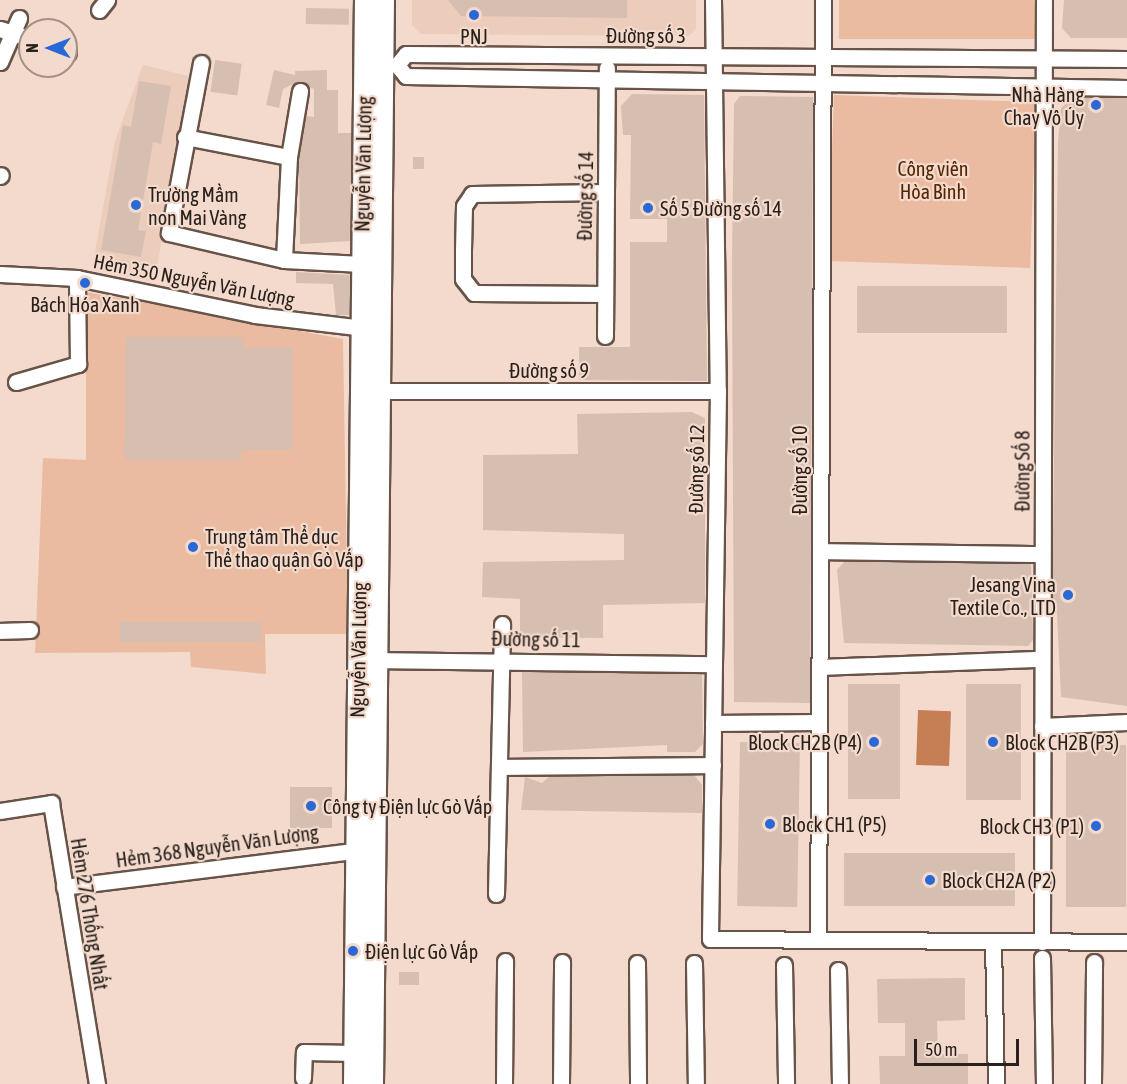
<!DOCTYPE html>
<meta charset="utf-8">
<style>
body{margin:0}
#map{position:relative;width:1127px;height:1084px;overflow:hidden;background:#f3dacc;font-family:"Asap Condensed",sans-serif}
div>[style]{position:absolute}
.built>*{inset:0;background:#ecccba}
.green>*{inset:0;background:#eabba0;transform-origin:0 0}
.water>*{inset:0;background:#c67f54;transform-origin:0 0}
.building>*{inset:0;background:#d6beb1;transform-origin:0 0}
.roads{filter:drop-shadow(2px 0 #675347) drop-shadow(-2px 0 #675347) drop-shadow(0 2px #675347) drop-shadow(0 -2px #675347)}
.minor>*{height:15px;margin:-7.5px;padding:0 7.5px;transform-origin:7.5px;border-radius:7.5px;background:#fff}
.tertiary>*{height:20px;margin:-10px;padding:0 10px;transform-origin:10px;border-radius:10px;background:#fff}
.dots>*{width:16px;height:16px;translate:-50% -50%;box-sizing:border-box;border:3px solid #f3dacc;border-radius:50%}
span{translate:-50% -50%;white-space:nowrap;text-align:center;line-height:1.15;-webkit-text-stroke:4.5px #f3dacc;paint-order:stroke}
.street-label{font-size:20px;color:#29201b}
.poi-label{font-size:20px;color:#29201b}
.right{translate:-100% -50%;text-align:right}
.left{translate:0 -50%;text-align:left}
.park-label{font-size:20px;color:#532503}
.north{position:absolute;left:18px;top:18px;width:60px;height:60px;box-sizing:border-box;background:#f3dacc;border:2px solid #a29085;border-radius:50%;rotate:270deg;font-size:16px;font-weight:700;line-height:24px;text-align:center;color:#29201b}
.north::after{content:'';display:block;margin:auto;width:21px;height:27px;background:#2a68d5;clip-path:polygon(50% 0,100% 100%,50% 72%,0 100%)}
.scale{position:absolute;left:914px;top:1039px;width:105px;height:27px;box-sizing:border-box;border:3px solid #29201b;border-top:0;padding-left:8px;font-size:18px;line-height:21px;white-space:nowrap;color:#29201b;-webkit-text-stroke:4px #f3dacc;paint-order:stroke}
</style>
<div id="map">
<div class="built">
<i style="clip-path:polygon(412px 0,696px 0,696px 29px,689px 36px,421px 34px,412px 25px)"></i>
<i style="clip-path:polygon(143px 65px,192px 77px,154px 282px,92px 269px,115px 141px)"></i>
</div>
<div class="green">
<i style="left:839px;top:0;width:197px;height:39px"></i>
<i style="left:834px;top:95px;width:202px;height:166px;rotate:2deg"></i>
<i style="clip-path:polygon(86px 292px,343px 339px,348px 634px,265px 634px,266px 674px,191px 667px,190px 652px,35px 653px,43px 458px,86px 460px)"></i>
</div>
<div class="water">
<i style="left:918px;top:710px;width:33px;height:55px;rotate:2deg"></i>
</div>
<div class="building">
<i style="clip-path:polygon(448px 0,627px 0,627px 18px,461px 16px)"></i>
<i style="clip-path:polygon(1064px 0,1127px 0,1127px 38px,1071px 38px,1062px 28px)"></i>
<i style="left:306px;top:8px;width:43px;height:16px;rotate:1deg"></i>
<i style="left:215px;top:60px;width:27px;height:32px;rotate:8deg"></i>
<i style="clip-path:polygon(274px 70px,295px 75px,295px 71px,327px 70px,327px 90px,338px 90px,338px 133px,352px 133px,351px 241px,300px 244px,299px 158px,306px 116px,314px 117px,314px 89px,297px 82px,283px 89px,279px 108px,266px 105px)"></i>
<i style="clip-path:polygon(139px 81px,171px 86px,161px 144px,153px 142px,138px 230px,146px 231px,141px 257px,101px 250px,123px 125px,131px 127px)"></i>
<i style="clip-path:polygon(632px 94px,704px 95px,707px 381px,579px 380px,579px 347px,630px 347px,630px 242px,667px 242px,667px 219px,630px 219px,631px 135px,623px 135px,621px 106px)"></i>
<i style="clip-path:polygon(740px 96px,813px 97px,810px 703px,734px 702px,732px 265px,734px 104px)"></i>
<i style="clip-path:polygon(1074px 97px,1127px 98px,1127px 706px,1061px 697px,1057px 613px,1052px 618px,1058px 141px,1061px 108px)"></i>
<i style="left:413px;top:157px;width:11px;height:12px"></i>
<i style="clip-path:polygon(296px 272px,350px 275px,350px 315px,336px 315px,333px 284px,296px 283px)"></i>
<i style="left:857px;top:286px;width:150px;height:47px"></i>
<i style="clip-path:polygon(126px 337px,243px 337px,243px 348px,292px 348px,292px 450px,241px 450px,241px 460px,125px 460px)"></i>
<i style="clip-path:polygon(692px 412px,705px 418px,705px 603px,603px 605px,603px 638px,520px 637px,520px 599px,482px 597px,483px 562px,624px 560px,624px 534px,483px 530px,483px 455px,578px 454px,577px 414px)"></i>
<i style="clip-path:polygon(845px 561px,1031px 564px,1033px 640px,1028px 646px,844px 643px,837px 570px)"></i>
<i style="left:120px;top:622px;width:141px;height:20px"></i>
<i style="clip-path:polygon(522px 672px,702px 674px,703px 744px,695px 752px,667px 752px,667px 745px,523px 752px)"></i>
<i style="left:848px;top:684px;width:52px;height:115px"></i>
<i style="left:966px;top:684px;width:55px;height:116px"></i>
<i style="left:740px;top:742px;width:60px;height:164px;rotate:1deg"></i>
<i style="left:1066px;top:745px;width:60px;height:162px"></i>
<i style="clip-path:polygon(694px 775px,702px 785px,702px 813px,521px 810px,525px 777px,542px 783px,550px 776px)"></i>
<i style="left:290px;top:787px;width:42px;height:41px"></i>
<i style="left:1015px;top:853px;width:53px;height:171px;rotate:90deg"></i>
<i style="left:399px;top:972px;width:20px;height:13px"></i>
<i style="clip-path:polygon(965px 978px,965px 1020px,937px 1021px,938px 1054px,968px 1054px,968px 1084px,880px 1084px,879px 1056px,905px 1056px,905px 1023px,878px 1023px,877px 979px)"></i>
</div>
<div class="roads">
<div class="minor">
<i style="left:713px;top:0;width:391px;rotate:89.3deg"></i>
<i style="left:718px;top:391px;width:548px;rotate:90.84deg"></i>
<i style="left:710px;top:939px;width:417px;rotate:0.4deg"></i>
<i style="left:99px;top:10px;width:13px;rotate:-51deg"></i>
<i style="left:0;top:29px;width:32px;rotate:18deg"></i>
<i style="left:66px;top:52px;width:2px;rotate:27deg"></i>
<i style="left:0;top:62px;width:48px;rotate:-66.6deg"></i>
<i style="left:201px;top:63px;width:173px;rotate:100.7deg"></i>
<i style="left:169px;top:233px;width:118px;rotate:13.2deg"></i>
<i style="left:284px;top:260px;width:78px;rotate:2.9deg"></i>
<i style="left:397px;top:65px;width:14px;rotate:51deg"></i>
<i style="left:406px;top:76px;width:721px;rotate:0.95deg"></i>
<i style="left:397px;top:65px;width:14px;rotate:-51deg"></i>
<i style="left:406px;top:54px;width:721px;rotate:0.4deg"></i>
<i style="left:185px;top:137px;width:106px;rotate:10.9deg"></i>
<i style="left:289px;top:157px;width:103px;rotate:92.8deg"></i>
<i style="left:289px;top:157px;width:67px;rotate:-80.5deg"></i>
<i style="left:0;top:176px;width:1px;rotate:-45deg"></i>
<i style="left:0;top:274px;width:77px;rotate:3deg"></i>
<i style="left:77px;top:278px;width:182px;rotate:11.7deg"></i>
<i style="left:255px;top:315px;width:119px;rotate:6.8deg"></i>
<i style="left:605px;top:294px;width:131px;rotate:-179.6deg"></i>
<i style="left:474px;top:293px;width:18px;rotate:-128deg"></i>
<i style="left:463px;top:279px;width:29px;rotate:-90deg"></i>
<i style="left:463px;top:250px;width:44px;rotate:-88.7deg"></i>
<i style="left:464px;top:206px;width:14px;rotate:-56deg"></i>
<i style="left:472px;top:194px;width:134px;rotate:-0.9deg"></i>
<i style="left:605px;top:336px;width:268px;rotate:-89.6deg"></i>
<i style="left:16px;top:382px;width:65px;rotate:-16.2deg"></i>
<i style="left:78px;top:364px;width:86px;rotate:-90.7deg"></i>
<i style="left:380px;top:391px;width:338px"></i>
<i style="left:820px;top:551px;width:222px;rotate:0.8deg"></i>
<i style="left:0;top:631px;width:30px;rotate:-2deg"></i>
<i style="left:367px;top:660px;width:347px;rotate:0.7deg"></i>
<i style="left:819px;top:667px;width:223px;rotate:-2.1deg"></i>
<i style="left:713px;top:723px;width:106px;rotate:-0.5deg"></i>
<i style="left:1042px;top:726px;width:85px;rotate:-2.7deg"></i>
<i style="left:500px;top:767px;width:213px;rotate:-0.5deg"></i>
<i style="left:0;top:811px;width:52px;rotate:-8.9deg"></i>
<i style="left:51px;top:803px;width:285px;rotate:80.7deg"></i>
<i style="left:64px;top:887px;width:306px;rotate:-7.1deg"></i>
<i style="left:496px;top:894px;width:270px;rotate:-88.7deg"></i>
<i style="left:818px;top:939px;width:939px;rotate:-89.69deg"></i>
<i style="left:993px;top:942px;width:142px;rotate:88.8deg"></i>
<i style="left:1042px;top:942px;width:942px;rotate:-89.88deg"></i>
<i style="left:1042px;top:958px;width:126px;rotate:89.1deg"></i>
<i style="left:637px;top:963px;width:121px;rotate:89.5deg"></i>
<i style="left:694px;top:963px;width:121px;rotate:89.1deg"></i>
<i style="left:784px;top:965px;width:119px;rotate:89deg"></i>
<i style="left:838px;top:970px;width:114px;rotate:89deg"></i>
<i style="left:303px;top:1078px;width:26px;rotate:-88deg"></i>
<i style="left:304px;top:1052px;width:50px;rotate:1.1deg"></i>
<i style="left:504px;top:1084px;width:123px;rotate:-89.5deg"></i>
<i style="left:561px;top:1084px;width:122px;rotate:-89.5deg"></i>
<i style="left:1093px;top:1084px;width:122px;rotate:-89.5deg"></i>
</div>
<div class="tertiary">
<i style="left:354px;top:1084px;width:1084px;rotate:-89.42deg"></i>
<i style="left:373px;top:1084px;width:1084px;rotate:-89.42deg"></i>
</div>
</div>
<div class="dots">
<i style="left:474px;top:15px;background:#2a68d5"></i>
<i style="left:1096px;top:105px;background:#2a68d5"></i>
<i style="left:136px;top:205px;background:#2a68d5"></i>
<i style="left:648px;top:208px;background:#2a68d5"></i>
<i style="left:85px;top:283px;background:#2a68d5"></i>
<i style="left:193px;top:547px;background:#2a68d5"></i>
<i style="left:1068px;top:595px;background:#2a68d5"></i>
<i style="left:874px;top:742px;background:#2a68d5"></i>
<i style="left:993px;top:742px;background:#2a68d5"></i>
<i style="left:311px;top:806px;background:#2a68d5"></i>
<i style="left:770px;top:824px;background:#2a68d5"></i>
<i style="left:1096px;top:826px;background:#2a68d5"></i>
<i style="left:930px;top:880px;background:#2a68d5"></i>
<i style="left:353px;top:951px;background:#2a68d5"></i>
</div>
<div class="street-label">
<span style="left:646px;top:35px">Đường số 3</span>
<span style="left:363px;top:164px;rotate:-89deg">Nguyễn Văn Lượng</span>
<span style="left:585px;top:196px;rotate:-89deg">Đường số 14</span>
<span style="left:194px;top:280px;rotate:11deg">Hẻm 350 Nguyễn Văn Lượng</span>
<span style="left:549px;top:370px">Đường số 9</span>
<span style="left:696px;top:469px;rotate:-89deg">Đường số 12</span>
<span style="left:799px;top:470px;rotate:-90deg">Đường số 10</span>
<span style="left:1022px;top:471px;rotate:-90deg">Đường Số 8</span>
<span style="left:536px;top:639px;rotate:1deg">Đường số 11</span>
<span style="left:358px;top:650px;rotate:-89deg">Nguyễn Văn Lượng</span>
<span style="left:217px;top:846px;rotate:-8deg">Hẻm 368 Nguyễn Văn Lượng</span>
<span style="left:90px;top:914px;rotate:81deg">Hẻm 276 Thống Nhất</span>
</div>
<div class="poi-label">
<span style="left:474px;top:36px">PNJ</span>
<span class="right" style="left:1084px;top:106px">Nhà Hàng<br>Chay Vô Úy</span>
<span class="left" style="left:148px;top:206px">Trường Mầm<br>non Mai Vàng</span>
<span class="left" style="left:660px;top:208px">Số 5 Đường số 14</span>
<span style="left:85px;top:304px">Bách Hóa Xanh</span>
<span class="left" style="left:205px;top:548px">Trung tâm Thể dục<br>Thể thao quận Gò Vấp</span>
<span class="right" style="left:1056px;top:596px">Jesang Vina<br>Textile Co., LTD</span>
<span class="right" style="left:862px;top:742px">Block CH2B (P4)</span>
<span class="left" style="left:1005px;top:742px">Block CH2B (P3)</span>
<span class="left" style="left:323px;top:806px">Công ty Điện lực Gò Vấp</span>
<span class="left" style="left:782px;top:824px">Block CH1 (P5)</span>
<span class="right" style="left:1084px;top:826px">Block CH3 (P1)</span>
<span class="left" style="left:942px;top:880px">Block CH2A (P2)</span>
<span class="left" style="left:365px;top:951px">Điện lực Gò Vấp</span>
</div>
<div class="park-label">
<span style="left:933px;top:180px">Công viên<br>Hòa Bình</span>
</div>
<div class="north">N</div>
<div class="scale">50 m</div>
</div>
